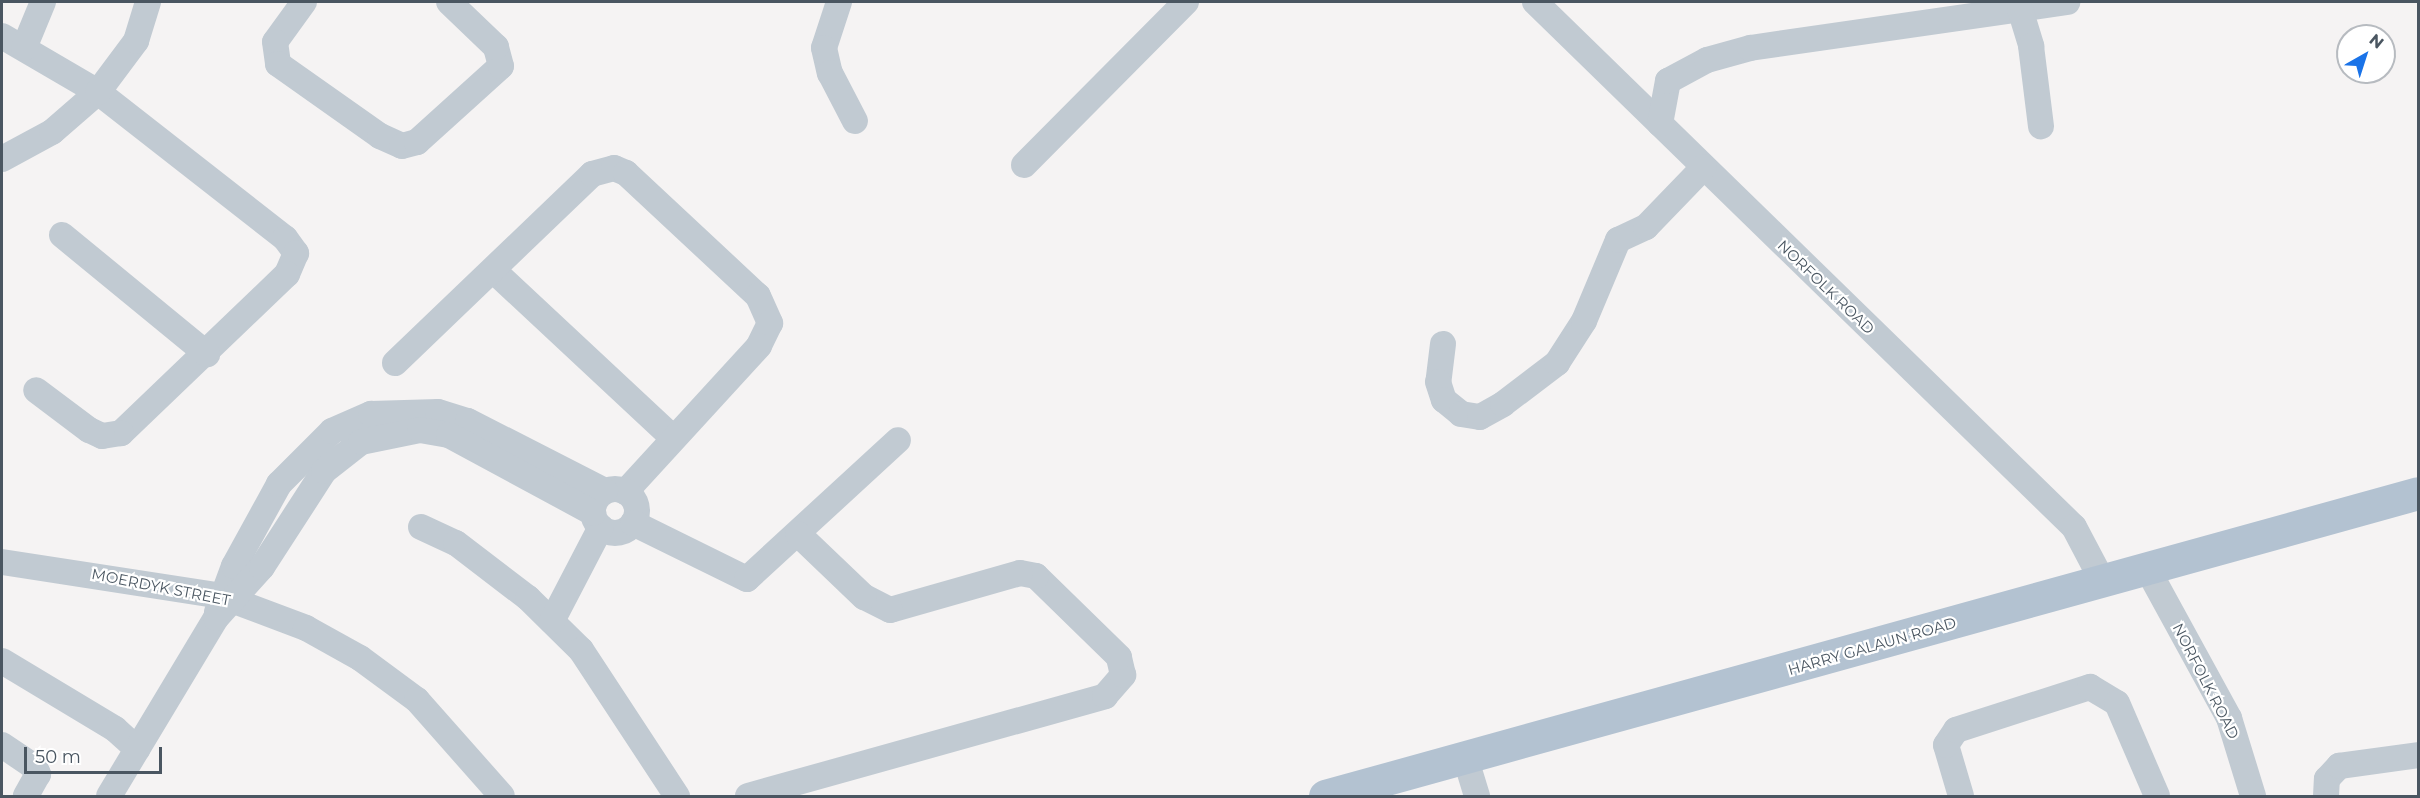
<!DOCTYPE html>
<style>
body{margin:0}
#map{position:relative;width:2420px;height:798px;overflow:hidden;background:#f5f3f3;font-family:Montserrat,sans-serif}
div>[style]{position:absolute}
.minor>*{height:26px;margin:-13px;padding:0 13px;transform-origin:13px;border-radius:13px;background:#c1cad2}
.minor>.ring{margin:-13px;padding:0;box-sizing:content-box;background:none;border:26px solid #c1cad2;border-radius:50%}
.major>*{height:33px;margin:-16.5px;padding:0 16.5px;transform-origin:16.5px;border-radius:16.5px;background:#b3c2d1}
span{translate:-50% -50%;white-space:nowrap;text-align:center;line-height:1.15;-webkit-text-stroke:4.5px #fff;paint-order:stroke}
.street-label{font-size:15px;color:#4a5661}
.frame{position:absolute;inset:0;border:3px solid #4a5661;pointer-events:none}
.north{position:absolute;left:2336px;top:24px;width:60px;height:60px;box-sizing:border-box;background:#fff;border:2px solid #b7bbc0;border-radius:50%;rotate:39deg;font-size:16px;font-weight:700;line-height:24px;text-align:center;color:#4a5661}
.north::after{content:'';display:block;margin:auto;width:21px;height:27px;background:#1a73e8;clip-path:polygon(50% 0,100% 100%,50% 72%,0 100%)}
.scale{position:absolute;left:24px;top:747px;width:138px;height:27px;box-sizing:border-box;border:3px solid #4a5661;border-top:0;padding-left:8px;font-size:18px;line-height:21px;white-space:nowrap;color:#4a5661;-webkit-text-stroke:4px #fff;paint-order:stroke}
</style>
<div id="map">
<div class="minor">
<i style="left:304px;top:2px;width:49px;rotate:125.9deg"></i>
<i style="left:275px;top:42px;width:22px;rotate:82deg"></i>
<i style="left:278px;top:64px;width:125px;rotate:35.2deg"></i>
<i style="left:380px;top:136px;width:24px;rotate:24deg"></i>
<i style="left:402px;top:146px;width:16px;rotate:-15deg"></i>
<i style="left:417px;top:142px;width:113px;rotate:-42.1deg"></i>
<i style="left:501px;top:66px;width:20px;rotate:-105deg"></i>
<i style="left:496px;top:47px;width:65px;rotate:-136.2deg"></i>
<i style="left:839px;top:2px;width:48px;rotate:108.1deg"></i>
<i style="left:824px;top:48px;width:26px;rotate:77deg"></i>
<i style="left:830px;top:73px;width:54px;rotate:62.5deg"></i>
<i style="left:1535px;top:2px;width:752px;rotate:44.25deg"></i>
<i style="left:2074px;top:527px;width:62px;rotate:62.2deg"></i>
<i style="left:2020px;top:9px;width:48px;rotate:-8.5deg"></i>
<i style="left:2px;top:36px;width:111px;rotate:30.3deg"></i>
<i style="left:98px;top:92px;width:237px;rotate:38deg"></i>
<i style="left:285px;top:238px;width:19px;rotate:54deg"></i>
<i style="left:296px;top:253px;width:23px;rotate:113deg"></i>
<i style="left:287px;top:274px;width:230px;rotate:136.2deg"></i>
<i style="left:121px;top:433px;width:19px;rotate:171deg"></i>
<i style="left:102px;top:436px;width:14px;rotate:-155deg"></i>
<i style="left:89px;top:430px;width:66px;rotate:-143deg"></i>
<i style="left:24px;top:48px;width:50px;rotate:-67.6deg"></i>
<i style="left:1660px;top:124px;width:44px;rotate:-79.5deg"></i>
<i style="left:1668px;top:81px;width:44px;rotate:-28.3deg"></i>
<i style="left:1707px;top:60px;width:45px;rotate:-15.6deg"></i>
<i style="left:1750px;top:48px;width:273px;rotate:-8.2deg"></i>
<i style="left:2020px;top:9px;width:39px;rotate:73deg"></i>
<i style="left:2031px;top:46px;width:81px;rotate:82.9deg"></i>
<i style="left:2px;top:159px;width:57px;rotate:-28.4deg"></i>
<i style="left:52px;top:132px;width:61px;rotate:-41deg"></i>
<i style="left:98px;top:92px;width:64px;rotate:-53.3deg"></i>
<i style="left:136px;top:41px;width:41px;rotate:-72.9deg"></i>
<i style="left:1024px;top:165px;width:230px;rotate:-45.2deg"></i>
<i style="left:62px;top:235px;width:188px;rotate:39.4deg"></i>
<i style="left:494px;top:271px;width:243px;rotate:43deg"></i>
<i style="left:1443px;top:344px;width:38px;rotate:97deg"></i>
<i style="left:1438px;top:382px;width:19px;rotate:72deg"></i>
<i style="left:1444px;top:400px;width:22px;rotate:39deg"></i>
<i style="left:1461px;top:414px;width:19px;rotate:9deg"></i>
<i style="left:1480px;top:417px;width:26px;rotate:-29deg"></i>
<i style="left:1503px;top:404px;width:68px;rotate:-37.2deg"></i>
<i style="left:1557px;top:363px;width:50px;rotate:-57.3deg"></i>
<i style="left:1584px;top:321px;width:88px;rotate:-67.2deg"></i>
<i style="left:1618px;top:240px;width:31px;rotate:-25deg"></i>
<i style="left:1646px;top:227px;width:83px;rotate:-46deg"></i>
<i style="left:395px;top:363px;width:273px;rotate:-43.8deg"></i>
<i style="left:592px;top:174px;width:23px;rotate:-15deg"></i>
<i style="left:614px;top:168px;width:13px;rotate:23deg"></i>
<i style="left:626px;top:173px;width:180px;rotate:43deg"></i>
<i style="left:758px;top:296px;width:30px;rotate:66deg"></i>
<i style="left:770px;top:323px;width:25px;rotate:116deg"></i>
<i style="left:759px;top:346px;width:198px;rotate:132.5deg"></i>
<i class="ring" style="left:593px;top:489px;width:18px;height:18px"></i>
<i style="left:633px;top:523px;width:127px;rotate:26.2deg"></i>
<i style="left:747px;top:579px;width:205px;rotate:-42.6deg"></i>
<i style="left:421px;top:527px;width:38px;rotate:25deg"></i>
<i style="left:456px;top:543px;width:91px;rotate:37.4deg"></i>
<i style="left:528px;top:598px;width:74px;rotate:44.5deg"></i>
<i style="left:581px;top:650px;width:175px;rotate:56.7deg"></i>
<i style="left:2px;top:562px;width:222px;rotate:8.8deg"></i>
<i style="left:221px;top:596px;width:91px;rotate:20.6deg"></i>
<i style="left:306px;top:628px;width:62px;rotate:29.1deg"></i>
<i style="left:360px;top:658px;width:71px;rotate:36.4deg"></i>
<i style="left:417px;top:700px;width:128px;rotate:48.5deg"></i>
<i style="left:2148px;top:570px;width:169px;rotate:61.3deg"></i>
<i style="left:2229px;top:718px;width:82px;rotate:72.9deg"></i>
<i style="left:217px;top:612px;width:49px;rotate:-69.7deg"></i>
<i style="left:234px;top:566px;width:94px;rotate:-61.2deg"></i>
<i style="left:279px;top:484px;width:75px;rotate:-45deg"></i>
<i style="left:332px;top:431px;width:43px;rotate:-23.6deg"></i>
<i style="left:371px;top:414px;width:67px;rotate:-1.7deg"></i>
<i style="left:438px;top:412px;width:31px;rotate:17deg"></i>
<i style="left:468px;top:421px;width:154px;rotate:27.1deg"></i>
<i style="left:552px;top:621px;width:106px;rotate:-62.5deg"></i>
<i style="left:2px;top:661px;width:132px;rotate:31deg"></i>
<i style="left:115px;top:729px;width:30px;rotate:42deg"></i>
<i style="left:2px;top:745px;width:40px;rotate:34deg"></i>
<i style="left:35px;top:767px;width:8px;rotate:67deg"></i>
<i style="left:38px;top:774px;width:25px;rotate:119deg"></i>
<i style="left:1466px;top:760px;width:38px;rotate:73deg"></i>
<i style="left:109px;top:796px;width:208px;rotate:-59deg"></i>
<i style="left:216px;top:618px;width:69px;rotate:-48deg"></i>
<i style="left:262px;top:567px;width:114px;rotate:-57.1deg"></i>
<i style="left:324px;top:471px;width:47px;rotate:-38.1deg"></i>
<i style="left:361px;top:442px;width:60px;rotate:-11.5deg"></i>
<i style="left:420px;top:430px;width:29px;rotate:10deg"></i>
<i style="left:449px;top:435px;width:164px;rotate:28.4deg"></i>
<i style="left:748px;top:796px;width:371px;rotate:-15.6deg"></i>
<i style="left:1105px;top:696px;width:28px;rotate:-49deg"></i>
<i style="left:1123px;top:675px;width:18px;rotate:-103deg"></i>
<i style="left:1119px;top:657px;width:116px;rotate:-135.7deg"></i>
<i style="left:1036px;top:576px;width:16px;rotate:-169deg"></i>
<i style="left:1020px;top:573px;width:135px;rotate:164.1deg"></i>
<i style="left:890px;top:610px;width:29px;rotate:-153deg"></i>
<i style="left:864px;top:597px;width:91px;rotate:-136.3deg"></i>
<i style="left:1961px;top:796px;width:53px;rotate:-106.4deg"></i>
<i style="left:1946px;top:745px;width:18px;rotate:-56deg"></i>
<i style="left:1956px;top:730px;width:141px;rotate:-17.8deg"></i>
<i style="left:2090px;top:687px;width:31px;rotate:31deg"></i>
<i style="left:2117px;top:703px;width:101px;rotate:66.7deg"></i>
<i style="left:2326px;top:796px;width:17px;rotate:-87deg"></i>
<i style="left:2327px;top:779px;width:18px;rotate:-47deg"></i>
<i style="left:2339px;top:766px;width:80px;rotate:-7.9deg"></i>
</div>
<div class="major">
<i style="left:1325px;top:796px;width:1134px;rotate:-15.49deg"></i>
</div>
<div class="street-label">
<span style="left:1826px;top:287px;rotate:44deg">NORFOLK ROAD</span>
<span style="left:161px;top:587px;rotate:11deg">MOERDYK STREET</span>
<span style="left:1872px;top:646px;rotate:-16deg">HARRY GALAUN ROAD</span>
<span style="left:2206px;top:681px;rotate:63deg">NORFOLK ROAD</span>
</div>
<div class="frame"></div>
<div class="north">N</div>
<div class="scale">50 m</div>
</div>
